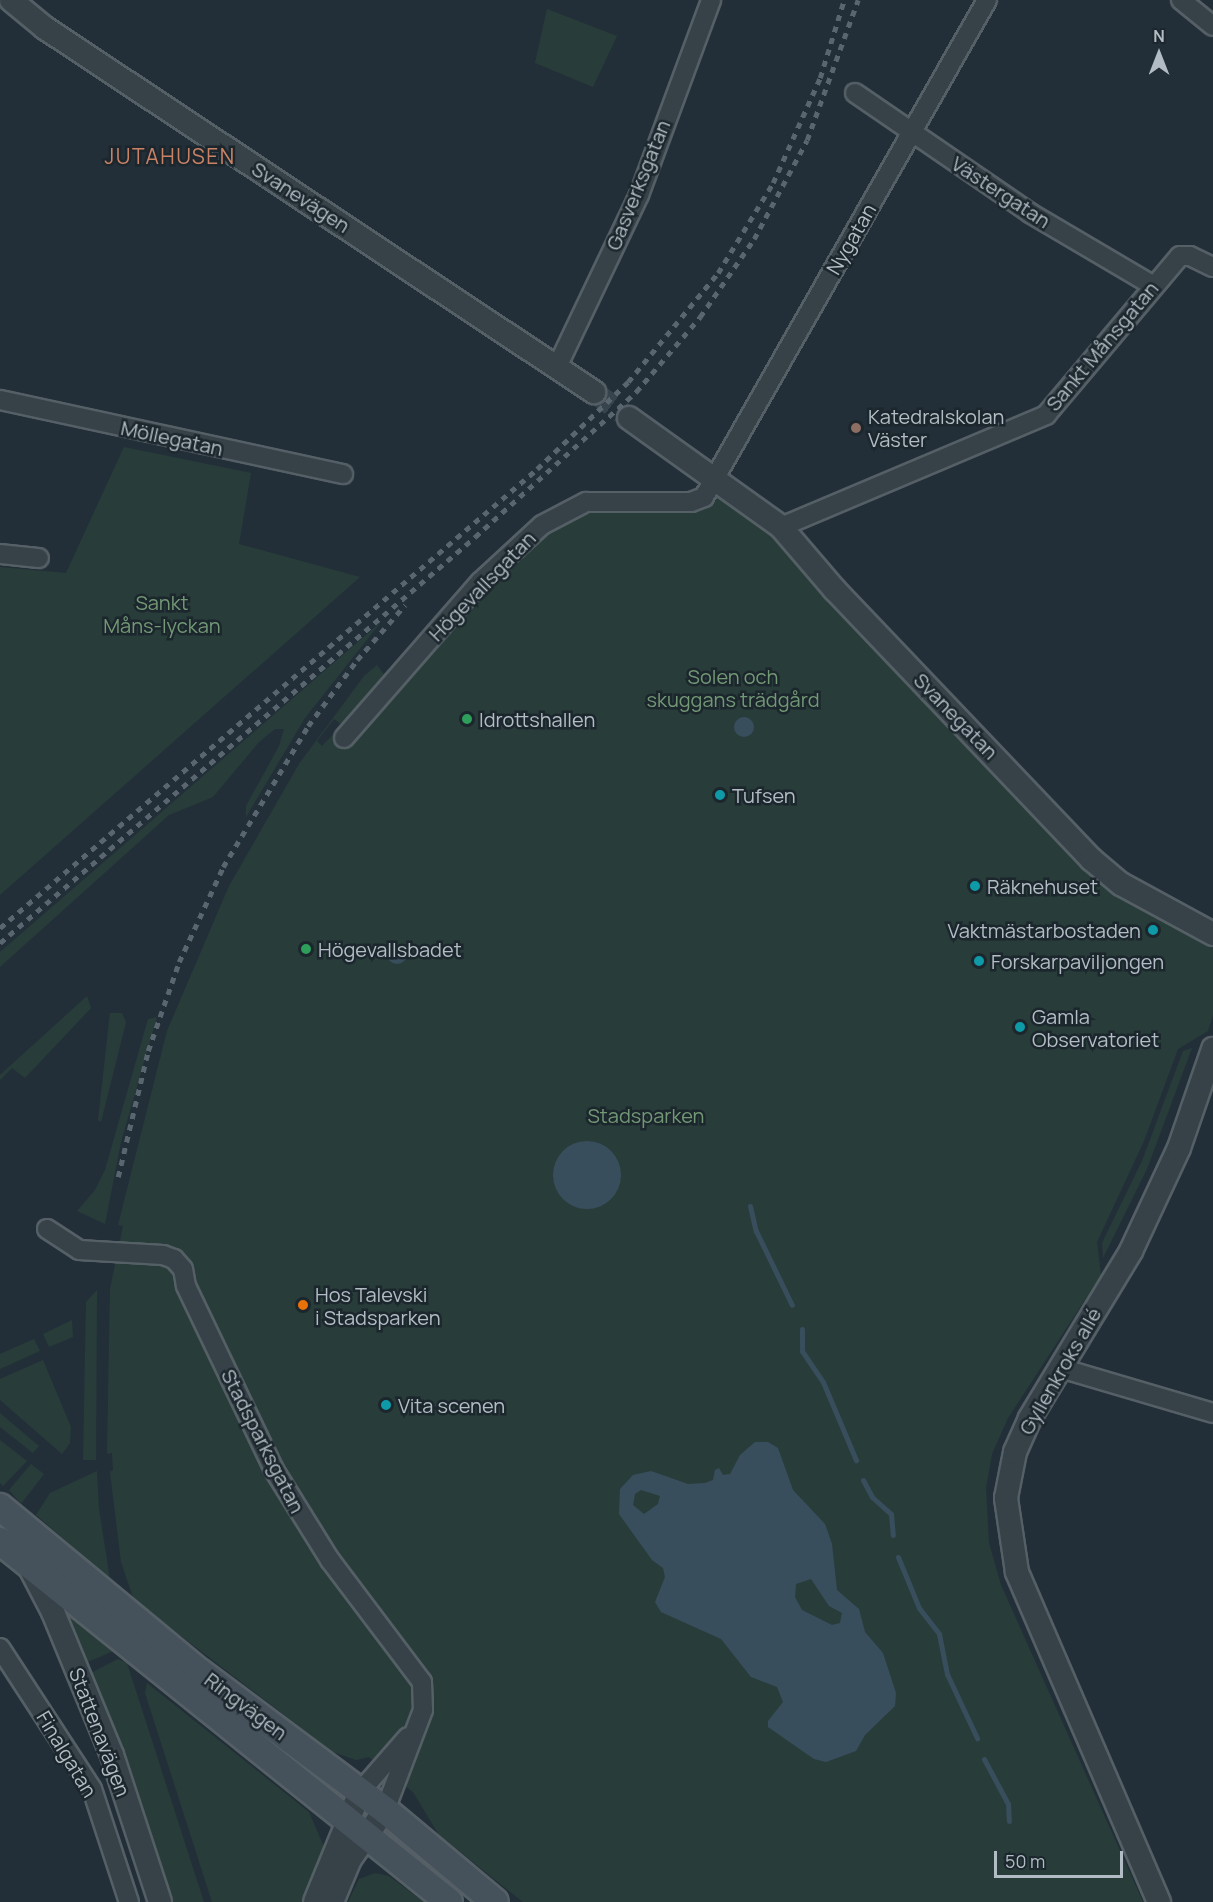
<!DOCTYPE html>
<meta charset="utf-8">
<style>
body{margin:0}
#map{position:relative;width:1213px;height:1902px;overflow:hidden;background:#232f38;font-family:Manrope,sans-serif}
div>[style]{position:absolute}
.green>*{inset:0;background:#283d3a}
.water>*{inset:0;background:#384e5d}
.round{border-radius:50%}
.stream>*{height:5px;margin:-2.5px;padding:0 2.5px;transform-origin:2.5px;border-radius:2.5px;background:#384e5d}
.tertiary-tunnel>*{height:22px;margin-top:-11px;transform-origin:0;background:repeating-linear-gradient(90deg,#38444d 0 22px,transparent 0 33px)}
.roads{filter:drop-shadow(2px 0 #555f66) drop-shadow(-2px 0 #555f66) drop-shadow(0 2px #555f66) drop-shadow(0 -2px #555f66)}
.minor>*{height:18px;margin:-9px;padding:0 9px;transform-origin:9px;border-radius:9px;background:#374148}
.tertiary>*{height:22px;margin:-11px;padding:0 11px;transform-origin:11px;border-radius:11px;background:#374148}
.secondary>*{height:26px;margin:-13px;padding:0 13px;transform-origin:13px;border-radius:13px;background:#45515b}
.rail>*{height:4.5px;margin-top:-2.25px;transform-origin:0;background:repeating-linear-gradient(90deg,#59666f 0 6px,transparent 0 12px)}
.dots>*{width:16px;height:16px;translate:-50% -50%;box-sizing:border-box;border:3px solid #1c262d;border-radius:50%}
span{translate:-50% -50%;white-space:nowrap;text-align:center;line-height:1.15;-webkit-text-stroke:5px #1c262d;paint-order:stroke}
.street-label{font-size:20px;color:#b2bcc4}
.poi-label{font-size:20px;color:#b2bcc4}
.left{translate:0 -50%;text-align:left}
.right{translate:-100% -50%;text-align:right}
.park-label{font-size:20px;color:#729875}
.neighbourhood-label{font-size:21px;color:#ca8267;letter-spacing:1.5px}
.north{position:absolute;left:1129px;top:24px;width:60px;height:60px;-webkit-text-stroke:4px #1c262d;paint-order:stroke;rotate:0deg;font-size:16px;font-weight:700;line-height:24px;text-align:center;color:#b2bcc4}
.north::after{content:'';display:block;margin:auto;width:21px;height:27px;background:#b2bcc4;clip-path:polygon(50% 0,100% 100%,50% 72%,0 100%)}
.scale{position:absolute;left:994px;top:1851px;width:129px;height:27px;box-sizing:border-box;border:3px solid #b2bcc4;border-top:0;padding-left:8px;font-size:18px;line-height:21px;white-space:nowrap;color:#b2bcc4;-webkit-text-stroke:4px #1c262d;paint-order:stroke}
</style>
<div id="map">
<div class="green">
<i style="clip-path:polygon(547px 9px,617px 36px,593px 87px,535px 63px)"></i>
<i style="clip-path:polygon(124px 447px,251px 473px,239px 544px,360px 577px,0 895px,0 567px,66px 573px)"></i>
<i style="clip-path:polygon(evenodd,714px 488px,766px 528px,823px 596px,969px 742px,1213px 949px,1213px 1015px,1208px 1031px,1178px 1049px,1144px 1141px,1097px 1242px,1101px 1275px,1008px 1418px,992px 1454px,986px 1488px,989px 1543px,1001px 1585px,1143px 1902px,523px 1902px,439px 1835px,413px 1792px,369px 1757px,356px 1760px,333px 1752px,134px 1600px,121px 1562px,110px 1472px,113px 1470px,112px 1453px,107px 1454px,110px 1289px,123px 1226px,118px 1225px,167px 1031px,229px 886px,299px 764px,364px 676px,377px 665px,385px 676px,530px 544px,559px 523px,604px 509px,684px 511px,714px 488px,334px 719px,342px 725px,322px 746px,317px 741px,334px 719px)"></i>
<i style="clip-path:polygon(381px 622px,305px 718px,246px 817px,246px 806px,279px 746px,284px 729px,275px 729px,259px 742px,213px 797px,169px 815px,0 967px,0 952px)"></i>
<i style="clip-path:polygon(87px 996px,91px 1008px,25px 1078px,12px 1068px,0 1080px,0 1075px)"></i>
<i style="clip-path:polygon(110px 1013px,122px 1013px,126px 1022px,101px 1122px,98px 1120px)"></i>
<i style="clip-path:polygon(157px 1017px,121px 1142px,105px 1224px,77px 1211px,95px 1190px,105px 1170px,148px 1019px)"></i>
<i style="clip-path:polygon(1192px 1048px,1147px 1169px,1103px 1258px,1102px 1243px,1142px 1161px,1183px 1051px)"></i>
<i style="clip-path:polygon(97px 1290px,96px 1460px,83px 1460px,86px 1302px)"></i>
<i style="clip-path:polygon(72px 1320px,73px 1337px,49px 1347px,43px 1334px)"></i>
<i style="clip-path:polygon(34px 1339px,40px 1351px,0 1369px,0 1354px)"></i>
<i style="clip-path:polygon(43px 1360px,71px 1427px,70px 1443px,62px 1454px,0 1400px,0 1379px)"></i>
<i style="clip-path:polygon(0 1413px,39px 1446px,33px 1453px,0 1427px)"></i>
<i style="clip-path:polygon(0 1440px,27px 1461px,3px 1486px,0 1483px)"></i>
<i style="clip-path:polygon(31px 1464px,44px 1474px,21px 1504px,9px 1490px)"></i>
<i style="clip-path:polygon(97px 1471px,99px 1509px,110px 1579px,36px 1515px,50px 1493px)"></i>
<i style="clip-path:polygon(63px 1607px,116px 1650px,83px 1664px)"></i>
<i style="clip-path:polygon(118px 1659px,127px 1663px,204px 1902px,171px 1902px,89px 1674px)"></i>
<i style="clip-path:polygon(147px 1683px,309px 1812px,327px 1854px,311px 1902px,212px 1902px,145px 1693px)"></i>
<i style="clip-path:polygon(375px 1873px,389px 1876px,424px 1902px,348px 1902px,359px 1879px)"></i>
</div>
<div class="water">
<i class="round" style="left:734px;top:717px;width:20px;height:20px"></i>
<i class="round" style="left:387px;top:944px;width:20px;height:20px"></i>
<i class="round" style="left:553px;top:1141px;width:68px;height:68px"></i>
<i style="clip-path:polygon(evenodd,755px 1442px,768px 1442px,778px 1448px,793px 1490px,825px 1524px,832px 1544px,837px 1590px,859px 1609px,865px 1632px,883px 1653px,896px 1693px,895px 1706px,865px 1735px,856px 1751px,826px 1762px,814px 1759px,768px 1727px,768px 1721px,783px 1702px,777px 1687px,751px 1677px,721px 1639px,661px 1612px,655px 1602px,665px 1577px,663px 1568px,652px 1560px,619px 1514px,620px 1489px,633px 1475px,651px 1471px,688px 1484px,705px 1483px,713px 1480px,715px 1470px,719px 1468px,723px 1475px,730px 1474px,740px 1455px,755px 1442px,641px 1490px,660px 1496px,658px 1504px,644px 1514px,633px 1505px,635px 1494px,641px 1490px,755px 1442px,811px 1579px,829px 1606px,842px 1613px,840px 1623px,832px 1625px,802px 1610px,795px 1597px,796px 1584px,811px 1579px)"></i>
</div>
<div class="stream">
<i style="left:750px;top:1206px;width:26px;rotate:77deg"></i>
<i style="left:756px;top:1231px;width:82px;rotate:64.1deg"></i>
<i style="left:802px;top:1329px;width:22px;rotate:90deg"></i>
<i style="left:802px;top:1351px;width:37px;rotate:56deg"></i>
<i style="left:823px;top:1382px;width:85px;rotate:67.1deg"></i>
<i style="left:863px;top:1480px;width:19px;rotate:62deg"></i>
<i style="left:872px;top:1497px;width:25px;rotate:42deg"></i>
<i style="left:891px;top:1514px;width:21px;rotate:85deg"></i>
<i style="left:898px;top:1557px;width:55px;rotate:67.6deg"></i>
<i style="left:919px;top:1608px;width:33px;rotate:52deg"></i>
<i style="left:939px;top:1634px;width:41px;rotate:78.7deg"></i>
<i style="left:947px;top:1674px;width:71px;rotate:64.9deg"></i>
<i style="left:984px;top:1759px;width:51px;rotate:61.9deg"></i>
<i style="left:1008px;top:1804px;width:17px;rotate:87deg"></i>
</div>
<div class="tertiary-tunnel">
<i style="left:594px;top:392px;width:44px;rotate:36.6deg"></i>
</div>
<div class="roads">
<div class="minor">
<i style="left:1181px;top:0;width:41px;rotate:39.1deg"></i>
<i style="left:855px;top:93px;width:212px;rotate:34.4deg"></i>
<i style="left:1030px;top:213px;width:142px;rotate:30.5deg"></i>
<i style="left:557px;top:367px;width:191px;rotate:-64.5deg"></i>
<i style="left:639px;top:195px;width:208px;rotate:-69.7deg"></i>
<i style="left:0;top:400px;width:351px;rotate:12.2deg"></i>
<i style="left:781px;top:527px;width:288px;rotate:-22.9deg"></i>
<i style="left:1046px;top:415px;width:208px;rotate:-49.9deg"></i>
<i style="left:1180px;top:256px;width:10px"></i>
<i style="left:1190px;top:256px;width:25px;rotate:26deg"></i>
<i style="left:0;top:554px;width:39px;rotate:6deg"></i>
<i style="left:344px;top:738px;width:207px;rotate:-48.9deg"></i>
<i style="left:480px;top:582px;width:84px;rotate:-42.6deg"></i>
<i style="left:542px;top:525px;width:50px;rotate:-27.6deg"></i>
<i style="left:586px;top:502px;width:105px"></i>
<i style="left:691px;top:502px;width:14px;rotate:-21deg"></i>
<i style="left:704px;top:497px;width:572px;rotate:-60.34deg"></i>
<i style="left:47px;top:1229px;width:38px;rotate:33deg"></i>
<i style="left:79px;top:1250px;width:84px;rotate:3.4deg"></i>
<i style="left:163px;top:1255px;width:12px;rotate:20deg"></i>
<i style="left:174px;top:1259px;width:13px;rotate:48deg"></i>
<i style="left:183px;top:1269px;width:17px;rotate:80deg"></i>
<i style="left:186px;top:1286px;width:204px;rotate:64.4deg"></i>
<i style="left:274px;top:1470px;width:106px;rotate:58.1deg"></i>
<i style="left:330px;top:1560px;width:153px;rotate:53deg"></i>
<i style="left:422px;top:1682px;width:28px;rotate:88deg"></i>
<i style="left:423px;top:1710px;width:107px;rotate:110.8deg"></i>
<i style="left:1060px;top:1368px;width:159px;rotate:16.4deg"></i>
<i style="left:0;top:1648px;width:168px;rotate:56.9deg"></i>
<i style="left:92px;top:1789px;width:119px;rotate:71.9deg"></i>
<i style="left:360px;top:1792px;width:73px;rotate:-48.9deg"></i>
</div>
<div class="tertiary">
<i style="left:11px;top:0;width:44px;rotate:39.5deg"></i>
<i style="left:45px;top:28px;width:659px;rotate:33.55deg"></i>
<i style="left:629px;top:418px;width:187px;rotate:35.6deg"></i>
<i style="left:781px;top:527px;width:82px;rotate:49.5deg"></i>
<i style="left:834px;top:589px;width:373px;rotate:46.4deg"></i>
<i style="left:1091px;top:859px;width:39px;rotate:40deg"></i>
<i style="left:1121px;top:884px;width:105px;rotate:28.5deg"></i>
<i style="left:29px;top:1566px;width:52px;rotate:62.4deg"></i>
<i style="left:53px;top:1612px;width:155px;rotate:67.6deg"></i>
<i style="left:112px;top:1755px;width:155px;rotate:71.9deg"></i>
<i style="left:315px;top:1902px;width:119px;rotate:-67.8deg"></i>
<i style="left:332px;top:1902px;width:47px;rotate:-67.3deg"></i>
<i style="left:350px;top:1859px;width:60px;rotate:-54.5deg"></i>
<i style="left:1159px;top:1902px;width:359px;rotate:-113.3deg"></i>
<i style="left:1017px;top:1572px;width:75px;rotate:-98.5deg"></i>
<i style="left:1006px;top:1498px;width:47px;rotate:-78.9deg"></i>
<i style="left:1015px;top:1452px;width:37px;rotate:-66deg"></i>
<i style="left:1030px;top:1418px;width:195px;rotate:-58.8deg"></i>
<i style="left:1131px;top:1251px;width:114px;rotate:-65deg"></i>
<i style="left:1179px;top:1148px;width:105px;rotate:-71deg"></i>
</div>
<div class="secondary">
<i style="left:0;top:1507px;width:261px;rotate:39.6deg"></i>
<i style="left:201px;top:1673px;width:229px;rotate:36.7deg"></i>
<i style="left:385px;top:1810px;width:143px;rotate:39.9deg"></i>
<i style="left:0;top:1541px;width:576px;rotate:38.8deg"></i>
</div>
</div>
<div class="rail">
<i style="left:0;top:928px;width:706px;rotate:-40.52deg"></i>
<i style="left:537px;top:469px;width:126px;rotate:-43.7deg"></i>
<i style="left:628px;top:382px;width:141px;rotate:-50.5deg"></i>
<i style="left:718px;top:273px;width:105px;rotate:-58.6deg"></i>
<i style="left:773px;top:183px;width:115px;rotate:-65.9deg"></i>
<i style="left:820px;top:78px;width:82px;rotate:-72.9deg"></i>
<i style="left:0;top:943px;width:625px;rotate:-40.52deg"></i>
<i style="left:475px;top:537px;width:217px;rotate:-42deg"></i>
<i style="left:636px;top:392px;width:99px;rotate:-49.5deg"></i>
<i style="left:700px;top:317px;width:95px;rotate:-55.3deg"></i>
<i style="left:754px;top:239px;width:112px;rotate:-61.8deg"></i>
<i style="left:807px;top:140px;width:149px;rotate:-70deg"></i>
<i style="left:118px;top:1177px;width:130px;rotate:-76.6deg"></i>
<i style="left:148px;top:1051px;width:94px;rotate:-70.8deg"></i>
<i style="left:179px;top:962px;width:105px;rotate:-65.1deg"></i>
<i style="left:223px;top:867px;width:165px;rotate:-58.9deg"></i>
<i style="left:308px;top:726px;width:82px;rotate:-53.4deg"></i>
<i style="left:357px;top:660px;width:73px;rotate:-48.9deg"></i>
</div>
<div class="dots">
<i style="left:856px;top:428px;background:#8d6e63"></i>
<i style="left:467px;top:719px;background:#2e9e5b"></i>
<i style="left:720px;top:795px;background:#0f9aa8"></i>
<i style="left:975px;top:886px;background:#0f9aa8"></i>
<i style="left:1153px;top:930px;background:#0f9aa8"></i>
<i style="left:306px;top:949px;background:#2e9e5b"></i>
<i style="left:979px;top:961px;background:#0f9aa8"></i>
<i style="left:1020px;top:1027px;background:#0f9aa8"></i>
<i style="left:303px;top:1305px;background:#e8710a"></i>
<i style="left:386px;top:1405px;background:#0f9aa8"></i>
</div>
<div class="street-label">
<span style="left:638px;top:185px;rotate:-68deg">Gasverksgatan</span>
<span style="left:1001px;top:192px;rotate:33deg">Västergatan</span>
<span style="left:301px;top:197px;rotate:33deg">Svanevägen</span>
<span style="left:851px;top:239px;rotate:-60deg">Nygatan</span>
<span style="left:1102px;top:346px;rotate:-50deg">Sankt Månsgatan</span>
<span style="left:172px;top:438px;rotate:12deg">Möllegatan</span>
<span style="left:482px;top:586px;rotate:-46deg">Högevallsgatan</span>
<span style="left:956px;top:716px;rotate:46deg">Svanegatan</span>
<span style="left:1060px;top:1371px;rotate:-60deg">Gyllenkroks allé</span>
<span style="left:263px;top:1441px;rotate:63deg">Stadsparksgatan</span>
<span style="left:246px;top:1706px;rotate:37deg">Ringvägen</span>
<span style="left:100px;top:1732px;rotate:69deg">Stattenavägen</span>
<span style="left:67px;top:1754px;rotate:59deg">Finalgatan</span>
</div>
<div class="poi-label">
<span class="left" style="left:868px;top:428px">Katedralskolan<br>Väster</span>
<span class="left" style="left:479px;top:719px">Idrottshallen</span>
<span class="left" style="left:732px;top:795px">Tufsen</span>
<span class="left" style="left:987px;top:886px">Räknehuset</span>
<span class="right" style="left:1141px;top:930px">Vaktmästarbostaden</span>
<span class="left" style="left:318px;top:949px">Högevallsbadet</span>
<span class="left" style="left:991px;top:961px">Forskarpaviljongen</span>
<span class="left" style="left:1032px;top:1028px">Gamla<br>Observatoriet</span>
<span class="left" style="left:315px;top:1306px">Hos Talevski<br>i Stadsparken</span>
<span class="left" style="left:398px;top:1405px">Vita scenen</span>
</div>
<div class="park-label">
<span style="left:162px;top:614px">Sankt<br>Måns-lyckan</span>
<span style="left:733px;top:688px">Solen och<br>skuggans trädgård</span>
<span style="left:646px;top:1115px">Stadsparken</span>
</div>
<div class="neighbourhood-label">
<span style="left:170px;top:156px">JUTAHUSEN</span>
</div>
<div class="north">N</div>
<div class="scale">50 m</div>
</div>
